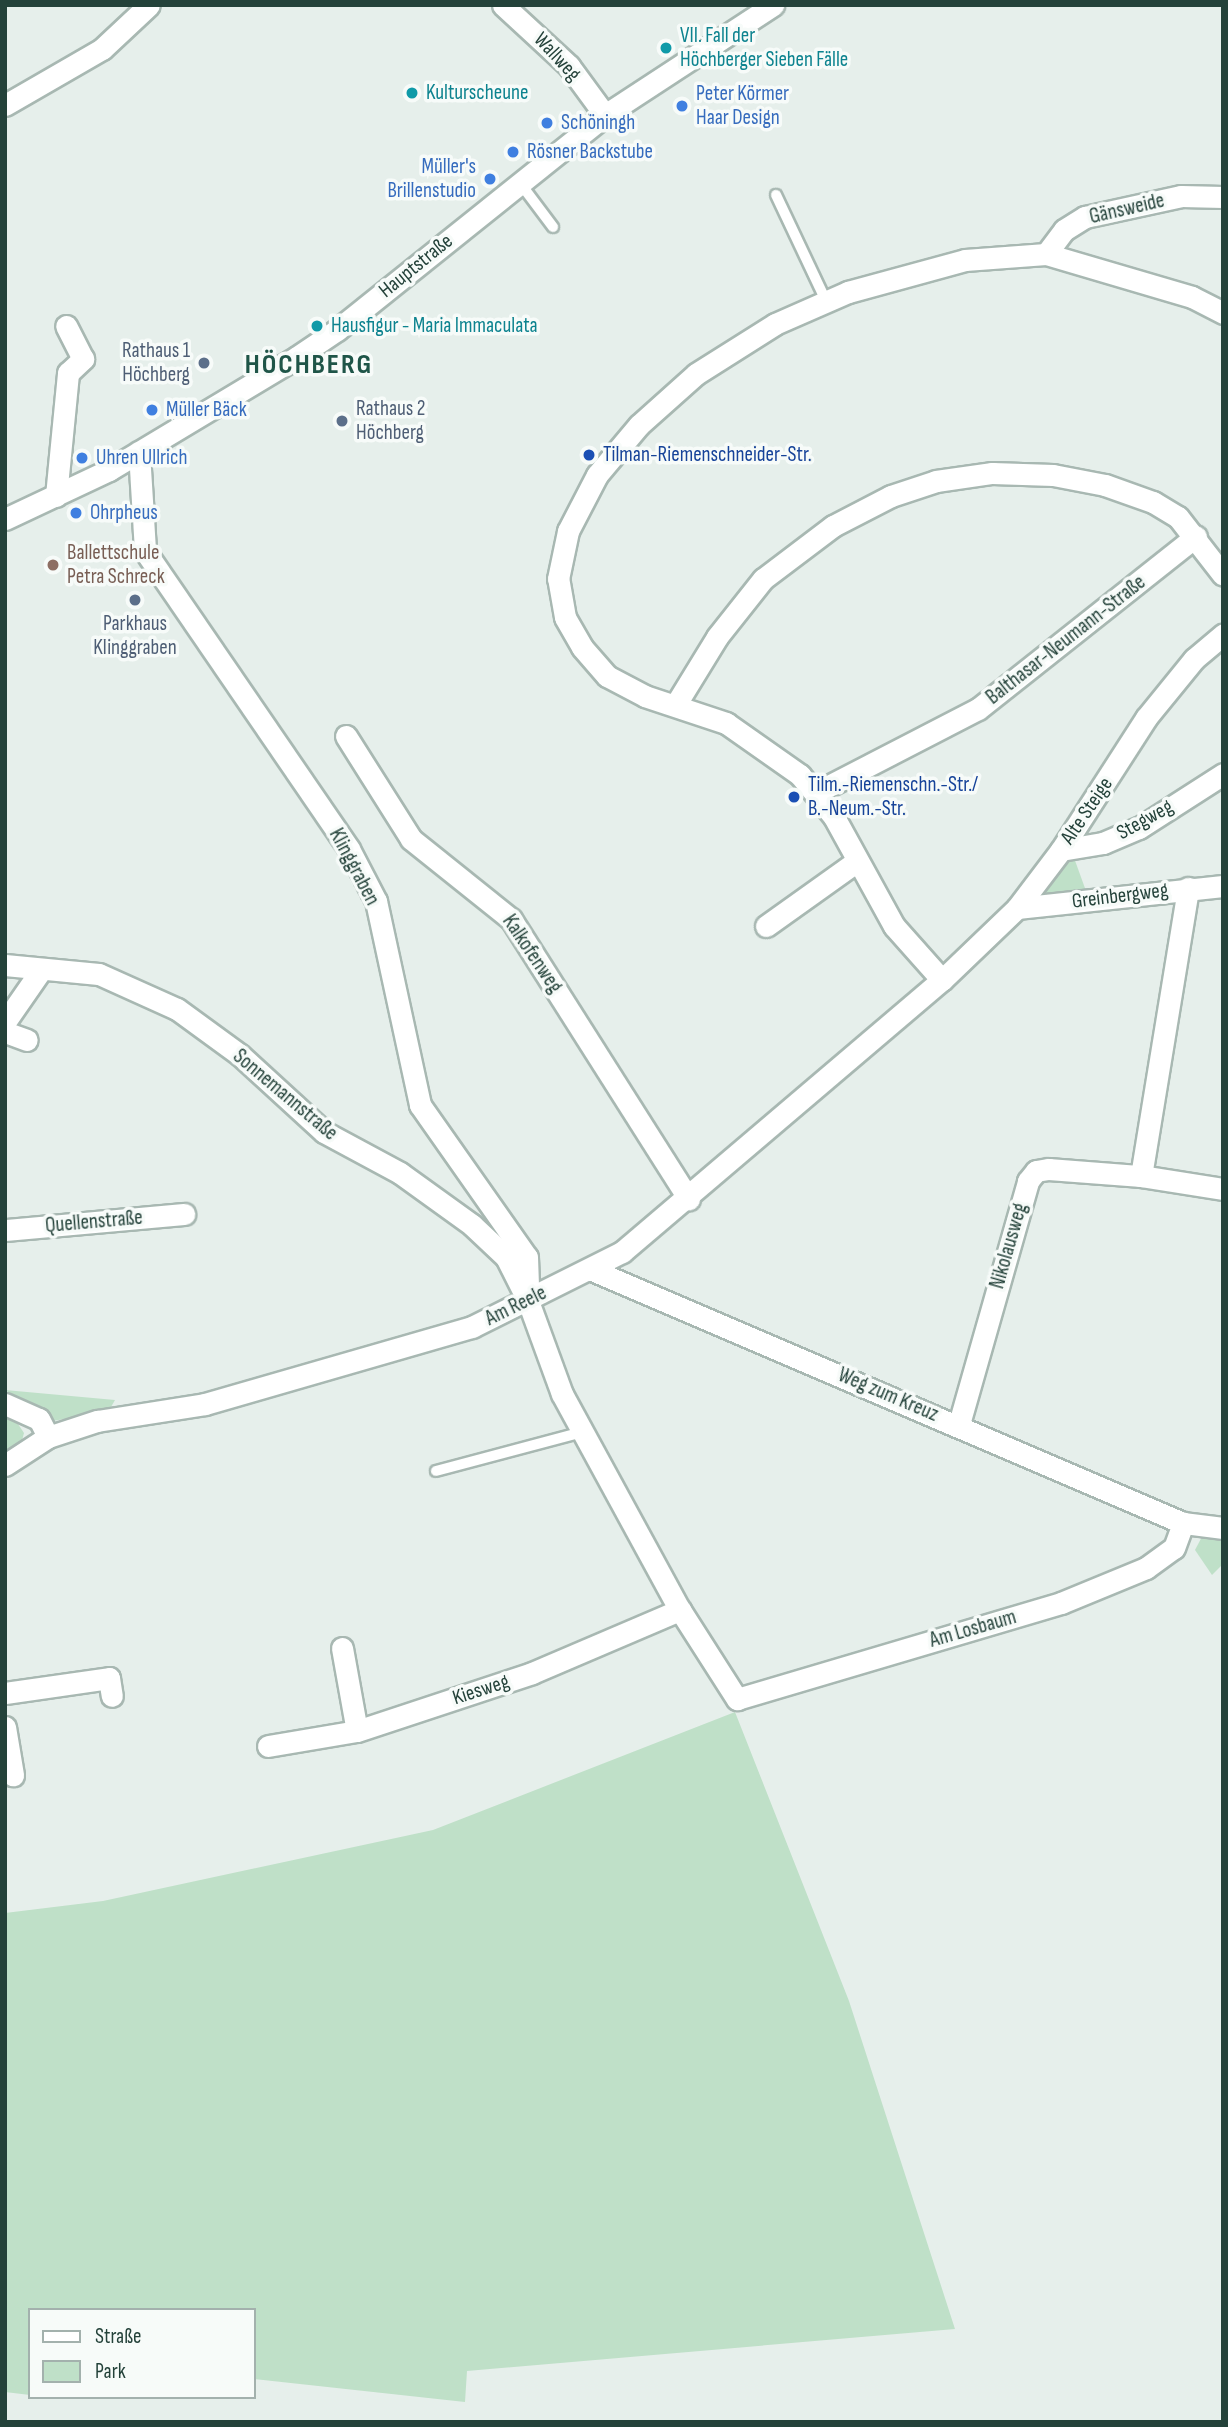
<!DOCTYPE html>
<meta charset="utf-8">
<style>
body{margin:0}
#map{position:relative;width:1228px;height:2427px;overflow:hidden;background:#e6efeb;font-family:"Sofia Sans Condensed",sans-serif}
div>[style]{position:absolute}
.green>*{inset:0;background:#bfe0c8}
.roads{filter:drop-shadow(2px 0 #a8b8b2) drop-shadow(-2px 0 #a8b8b2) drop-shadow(0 2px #a8b8b2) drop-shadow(0 -2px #a8b8b2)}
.service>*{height:10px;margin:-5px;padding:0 5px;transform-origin:5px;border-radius:5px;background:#fff}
.minor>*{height:21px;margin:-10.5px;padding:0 10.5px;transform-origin:10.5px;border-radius:10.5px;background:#fff}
.dots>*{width:19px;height:19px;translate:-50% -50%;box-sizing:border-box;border:4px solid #f7fbf9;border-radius:50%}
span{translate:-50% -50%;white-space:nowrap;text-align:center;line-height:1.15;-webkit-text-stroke:7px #f7fbf9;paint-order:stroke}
.culture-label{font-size:21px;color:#0d838f}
.left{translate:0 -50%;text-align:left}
.street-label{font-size:21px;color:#24423a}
.shop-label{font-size:21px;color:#366cbe}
.right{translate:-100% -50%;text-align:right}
.service-label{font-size:21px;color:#4e5e75}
.transit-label{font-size:21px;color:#164399}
.education-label{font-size:21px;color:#785e54}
.district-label{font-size:28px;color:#1f5548;font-weight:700;letter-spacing:2px}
.frame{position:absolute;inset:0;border:7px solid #24423a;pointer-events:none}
.legend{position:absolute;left:28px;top:2308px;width:228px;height:91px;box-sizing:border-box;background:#f7fbf9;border:2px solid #a3b1ad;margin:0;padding:9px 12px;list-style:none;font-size:21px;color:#24423a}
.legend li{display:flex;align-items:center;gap:14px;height:35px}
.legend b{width:35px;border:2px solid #a3b1ad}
</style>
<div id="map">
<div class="green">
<i style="clip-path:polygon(1073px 855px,1086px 891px,1041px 895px,1058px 860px)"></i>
<i style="clip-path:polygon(5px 1390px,115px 1400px,111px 1407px,90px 1415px,52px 1421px)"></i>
<i style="clip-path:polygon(5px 1416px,14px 1418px,24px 1433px,21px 1444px,5px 1453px)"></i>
<i style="clip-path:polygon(1205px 1531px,1223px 1533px,1223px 1564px,1212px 1575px,1195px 1550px)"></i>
<i style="clip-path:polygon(735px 1712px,849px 2001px,955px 2329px,467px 2371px,465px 2402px,254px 2379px,254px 2310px,30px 2310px,30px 2395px,5px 2392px,5px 1913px,103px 1901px,433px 1830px)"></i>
</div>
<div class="roads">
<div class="service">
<i style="left:520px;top:183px;width:55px;rotate:53.1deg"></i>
<i style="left:776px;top:195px;width:117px;rotate:64.7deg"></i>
<i style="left:436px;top:1471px;width:152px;rotate:-14.9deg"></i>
</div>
<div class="minor">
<i style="left:503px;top:5px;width:90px;rotate:42.7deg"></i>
<i style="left:569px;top:66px;width:61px;rotate:53.7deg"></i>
<i style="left:5px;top:105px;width:112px;rotate:-30deg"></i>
<i style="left:102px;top:49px;width:64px;rotate:-43.1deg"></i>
<i style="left:1046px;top:254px;width:30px;rotate:-53deg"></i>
<i style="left:1064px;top:230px;width:25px;rotate:-32deg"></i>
<i style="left:1085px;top:217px;width:98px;rotate:-12.3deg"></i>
<i style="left:1181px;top:196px;width:42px;rotate:1.4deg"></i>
<i style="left:139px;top:452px;width:99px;rotate:86.5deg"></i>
<i style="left:145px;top:551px;width:361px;rotate:55.6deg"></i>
<i style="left:349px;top:849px;width:59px;rotate:62.6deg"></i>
<i style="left:376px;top:901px;width:209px;rotate:77.8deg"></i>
<i style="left:420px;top:1105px;width:186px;rotate:54.9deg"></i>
<i style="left:527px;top:1257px;width:34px;rotate:88deg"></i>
<i style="left:56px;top:496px;width:124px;rotate:-84.4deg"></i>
<i style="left:68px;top:373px;width:21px;rotate:-43deg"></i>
<i style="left:83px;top:359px;width:37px;rotate:-117deg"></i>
<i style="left:5px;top:519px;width:115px;rotate:-25.2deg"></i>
<i style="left:109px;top:470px;width:219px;rotate:-31deg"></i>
<i style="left:297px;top:357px;width:48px;rotate:-34deg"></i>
<i style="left:337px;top:330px;width:344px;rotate:-38.7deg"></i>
<i style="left:605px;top:115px;width:201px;rotate:-33.2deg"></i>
<i style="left:676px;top:704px;width:79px;rotate:-58.5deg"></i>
<i style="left:717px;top:637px;width:74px;rotate:-51.6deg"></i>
<i style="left:763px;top:579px;width:88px;rotate:-37.1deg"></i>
<i style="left:833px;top:526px;width:65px;rotate:-27.3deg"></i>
<i style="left:891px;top:496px;width:47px;rotate:-18.4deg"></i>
<i style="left:936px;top:481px;width:57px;rotate:-8.1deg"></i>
<i style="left:992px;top:473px;width:61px;rotate:1.9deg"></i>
<i style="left:1053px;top:475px;width:53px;rotate:10.9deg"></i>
<i style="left:1105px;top:485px;width:51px;rotate:19.5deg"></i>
<i style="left:1153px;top:502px;width:29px;rotate:31deg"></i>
<i style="left:1178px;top:517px;width:73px;rotate:52.2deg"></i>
<i style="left:346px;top:736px;width:122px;rotate:57.7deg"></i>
<i style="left:411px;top:839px;width:128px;rotate:38.7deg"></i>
<i style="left:511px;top:919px;width:332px;rotate:57.6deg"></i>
<i style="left:817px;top:792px;width:181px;rotate:-27.3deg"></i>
<i style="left:978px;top:709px;width:278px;rotate:-38.4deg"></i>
<i style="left:1061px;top:850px;width:43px;rotate:-9.5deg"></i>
<i style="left:1103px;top:843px;width:39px;rotate:-23deg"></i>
<i style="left:1139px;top:828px;width:100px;rotate:-32.7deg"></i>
<i style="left:1017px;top:908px;width:207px;rotate:-6.1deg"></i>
<i style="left:766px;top:926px;width:112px;rotate:-35.5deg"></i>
<i style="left:5px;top:965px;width:94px;rotate:5.5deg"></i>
<i style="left:99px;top:974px;width:85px;rotate:24.2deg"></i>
<i style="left:177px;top:1009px;width:78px;rotate:36.1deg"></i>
<i style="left:240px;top:1055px;width:114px;rotate:42.5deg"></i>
<i style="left:324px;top:1132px;width:86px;rotate:28.3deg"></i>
<i style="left:400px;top:1173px;width:89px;rotate:35.8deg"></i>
<i style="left:472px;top:1225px;width:47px;rotate:43.3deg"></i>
<i style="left:506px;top:1257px;width:49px;rotate:63.4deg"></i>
<i style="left:528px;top:1301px;width:99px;rotate:69.9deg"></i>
<i style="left:562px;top:1394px;width:246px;rotate:61.4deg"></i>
<i style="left:680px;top:1610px;width:106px;rotate:57.4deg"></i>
<i style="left:737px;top:1699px;width:338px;rotate:-16.5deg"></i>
<i style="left:1061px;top:1603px;width:92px;rotate:-22.4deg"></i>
<i style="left:1146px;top:1568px;width:34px;rotate:-36deg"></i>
<i style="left:1174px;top:1548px;width:27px;rotate:-70deg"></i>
<i style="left:942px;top:980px;width:72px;rotate:-131.6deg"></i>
<i style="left:894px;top:926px;width:124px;rotate:-118.8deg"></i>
<i style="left:834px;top:817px;width:54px;rotate:-129deg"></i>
<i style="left:800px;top:775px;width:90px;rotate:-144.9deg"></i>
<i style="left:726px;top:723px;width:85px;rotate:-161.6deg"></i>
<i style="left:645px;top:696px;width:43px;rotate:-152.2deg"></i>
<i style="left:607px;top:676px;width:38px;rotate:-131deg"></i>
<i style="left:582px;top:647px;width:34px;rotate:-120deg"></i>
<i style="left:565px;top:617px;width:39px;rotate:-100deg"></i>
<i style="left:558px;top:579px;width:49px;rotate:-78.2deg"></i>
<i style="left:568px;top:531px;width:63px;rotate:-62.6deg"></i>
<i style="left:597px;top:475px;width:65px;rotate:-50deg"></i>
<i style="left:639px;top:425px;width:76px;rotate:-41.8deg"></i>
<i style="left:696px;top:374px;width:93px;rotate:-32.3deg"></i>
<i style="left:775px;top:324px;width:80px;rotate:-23.7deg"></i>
<i style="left:848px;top:292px;width:121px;rotate:-15.3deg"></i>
<i style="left:965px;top:260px;width:81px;rotate:-4.2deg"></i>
<i style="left:1046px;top:254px;width:152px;rotate:16.4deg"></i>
<i style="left:1192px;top:297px;width:35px;rotate:27deg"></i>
<i style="left:5px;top:1022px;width:63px;rotate:-55.3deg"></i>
<i style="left:5px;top:1032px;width:23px;rotate:20deg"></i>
<i style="left:1141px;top:1176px;width:83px;rotate:9deg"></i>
<i style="left:5px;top:1230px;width:180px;rotate:-5.1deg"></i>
<i style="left:592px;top:1270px;width:643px;rotate:23.18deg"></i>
<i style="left:1183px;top:1523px;width:40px;rotate:7.1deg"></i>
<i style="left:5px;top:1404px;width:37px;rotate:24deg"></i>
<i style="left:39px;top:1419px;width:20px;rotate:63deg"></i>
<i style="left:959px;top:1424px;width:253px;rotate:-74.1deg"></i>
<i style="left:1028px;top:1181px;width:13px;rotate:-51deg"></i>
<i style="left:1036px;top:1171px;width:13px;rotate:-9deg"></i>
<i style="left:1049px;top:1169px;width:92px;rotate:4.4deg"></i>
<i style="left:1141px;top:1176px;width:292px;rotate:-80.7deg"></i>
<i style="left:5px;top:1465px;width:51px;rotate:-33.1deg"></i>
<i style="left:48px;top:1437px;width:52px;rotate:-18.1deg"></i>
<i style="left:97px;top:1421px;width:109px;rotate:-8.9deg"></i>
<i style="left:205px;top:1404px;width:278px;rotate:-16.1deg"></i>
<i style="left:472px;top:1327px;width:168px;rotate:-26.6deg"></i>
<i style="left:622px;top:1252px;width:420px;rotate:-40.4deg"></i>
<i style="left:942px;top:980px;width:104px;rotate:-43.8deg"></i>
<i style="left:1017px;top:908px;width:73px;rotate:-52.8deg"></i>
<i style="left:1061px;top:850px;width:157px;rotate:-57.2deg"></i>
<i style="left:1146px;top:718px;width:76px;rotate:-50.9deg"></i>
<i style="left:1194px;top:659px;width:38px;rotate:-40deg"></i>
<i style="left:342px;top:1648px;width:84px;rotate:79.8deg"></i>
<i style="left:5px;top:1693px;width:105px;rotate:-8.2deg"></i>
<i style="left:109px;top:1678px;width:18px;rotate:81deg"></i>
<i style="left:5px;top:1727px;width:49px;rotate:80.5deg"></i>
<i style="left:268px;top:1746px;width:90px;rotate:-9.6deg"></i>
<i style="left:357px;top:1731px;width:184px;rotate:-18.3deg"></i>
<i style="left:532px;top:1673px;width:161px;rotate:-23.1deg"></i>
</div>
</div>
<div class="dots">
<i style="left:666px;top:48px;background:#0f9aa8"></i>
<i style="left:412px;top:93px;background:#0f9aa8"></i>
<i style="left:682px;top:106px;background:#3f7fe0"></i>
<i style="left:547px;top:123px;background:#3f7fe0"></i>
<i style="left:513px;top:152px;background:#3f7fe0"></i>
<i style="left:490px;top:179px;background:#3f7fe0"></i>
<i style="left:317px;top:326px;background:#0f9aa8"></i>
<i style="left:204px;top:363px;background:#5c6f8a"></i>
<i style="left:152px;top:410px;background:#3f7fe0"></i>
<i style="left:342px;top:421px;background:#5c6f8a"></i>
<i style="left:589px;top:455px;background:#1a4fb4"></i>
<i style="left:82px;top:458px;background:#3f7fe0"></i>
<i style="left:76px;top:513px;background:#3f7fe0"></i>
<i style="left:53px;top:565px;background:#8d6e63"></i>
<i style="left:135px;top:600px;background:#5c6f8a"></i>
<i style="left:794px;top:797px;background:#1a4fb4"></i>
</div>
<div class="culture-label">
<span class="left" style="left:680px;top:48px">VII. Fall der<br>Höchberger Sieben Fälle</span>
<span class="left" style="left:426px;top:93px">Kulturscheune</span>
<span class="left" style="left:331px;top:326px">Hausfigur - Maria Immaculata</span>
</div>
<div class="street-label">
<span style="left:557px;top:57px;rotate:47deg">Wallweg</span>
<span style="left:1127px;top:209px;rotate:-13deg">Gänsweide</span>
<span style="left:416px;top:266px;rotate:-39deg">Hauptstraße</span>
<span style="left:1066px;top:640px;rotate:-38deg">Balthasar-Neumann-Straße</span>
<span style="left:1087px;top:811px;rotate:-56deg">Alte Steige</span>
<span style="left:1145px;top:820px;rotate:-29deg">Stegweg</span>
<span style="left:354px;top:867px;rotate:62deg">Klinggraben</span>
<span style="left:1120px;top:896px;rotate:-7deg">Greinbergweg</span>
<span style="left:532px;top:954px;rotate:56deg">Kalkofenweg</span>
<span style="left:285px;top:1095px;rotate:40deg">Sonnemannstraße</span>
<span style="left:94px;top:1222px;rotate:-5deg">Quellenstraße</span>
<span style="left:1009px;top:1246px;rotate:-74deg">Nikolausweg</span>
<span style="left:516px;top:1306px;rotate:-26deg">Am Reele</span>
<span style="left:888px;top:1395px;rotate:23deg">Weg zum Kreuz</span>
<span style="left:973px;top:1629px;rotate:-16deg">Am Losbaum</span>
<span style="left:481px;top:1690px;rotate:-18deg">Kiesweg</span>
</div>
<div class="shop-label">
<span class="left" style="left:696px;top:106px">Peter Körmer<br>Haar Design</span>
<span class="left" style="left:561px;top:123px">Schöningh</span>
<span class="left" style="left:527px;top:152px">Rösner Backstube</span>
<span class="right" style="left:476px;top:179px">Müller's<br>Brillenstudio</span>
<span class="left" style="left:166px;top:410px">Müller Bäck</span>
<span class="left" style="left:96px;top:458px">Uhren Ullrich</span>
<span class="left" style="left:90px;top:513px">Ohrpheus</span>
</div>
<div class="service-label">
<span class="right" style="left:190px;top:363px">Rathaus 1<br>Höchberg</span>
<span class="left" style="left:356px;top:421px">Rathaus 2<br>Höchberg</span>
<span style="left:135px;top:636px">Parkhaus<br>Klinggraben</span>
</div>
<div class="transit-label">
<span class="left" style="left:603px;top:455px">Tilman-Riemenschneider-Str.</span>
<span class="left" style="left:808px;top:797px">Tilm.-Riemenschn.-Str./<br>B.-Neum.-Str.</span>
</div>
<div class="education-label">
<span class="left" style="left:67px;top:565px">Ballettschule<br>Petra Schreck</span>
</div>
<div class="district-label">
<span style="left:309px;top:365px">HÖCHBERG</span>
</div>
<div class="frame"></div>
<ul class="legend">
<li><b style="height:9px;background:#fff"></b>Straße</li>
<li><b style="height:19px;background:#bfe0c8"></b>Park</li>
</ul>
</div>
